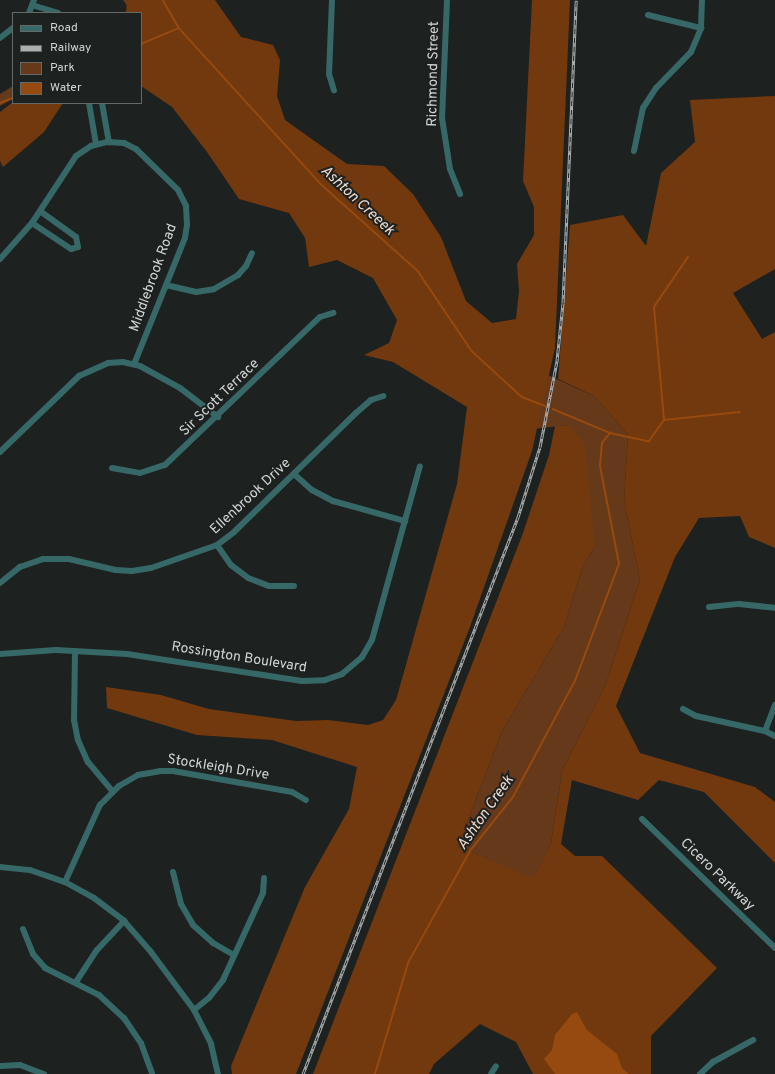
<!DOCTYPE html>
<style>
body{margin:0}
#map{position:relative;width:775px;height:1074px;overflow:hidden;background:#1d2120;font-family:Overpass,sans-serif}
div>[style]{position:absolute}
.green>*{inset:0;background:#67391b}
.forest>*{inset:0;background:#72380e}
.water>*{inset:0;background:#964a0f}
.stream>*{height:1.5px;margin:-0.75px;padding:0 0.75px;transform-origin:0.75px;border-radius:0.75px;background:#964a0f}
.street>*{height:6px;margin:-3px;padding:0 3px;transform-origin:3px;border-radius:3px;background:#366867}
.rail>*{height:3px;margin-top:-1.5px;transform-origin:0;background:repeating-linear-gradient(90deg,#1d2120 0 4.5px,#acafaf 0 9px);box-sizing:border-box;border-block:1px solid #acafaf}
span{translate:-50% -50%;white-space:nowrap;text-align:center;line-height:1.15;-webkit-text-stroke:4px #1d2120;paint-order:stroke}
.street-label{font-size:14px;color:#d2d5d5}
.water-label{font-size:15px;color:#f0dacd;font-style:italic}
.legend{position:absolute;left:12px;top:12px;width:130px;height:92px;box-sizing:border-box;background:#1d2120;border:1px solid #656968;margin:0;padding:5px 7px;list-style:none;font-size:12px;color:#d2d5d5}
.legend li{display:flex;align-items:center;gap:8px;height:20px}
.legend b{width:20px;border:1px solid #656968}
</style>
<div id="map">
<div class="green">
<i style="clip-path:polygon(123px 0,191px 0,278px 130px,446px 294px,532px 368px,594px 396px,628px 434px,624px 500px,640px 580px,606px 684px,562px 771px,551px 843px,534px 879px,458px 846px,502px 731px,564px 627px,582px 569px,595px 546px,569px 425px,523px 430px,141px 13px,132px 13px)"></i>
<i style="clip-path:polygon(13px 86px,13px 99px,0 106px,0 94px)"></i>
</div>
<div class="forest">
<i style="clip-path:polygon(127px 0,215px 0,241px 37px,273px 45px,280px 60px,277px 96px,285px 120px,347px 164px,384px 166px,413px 194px,441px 237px,466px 301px,492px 323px,516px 319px,519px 291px,517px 264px,534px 235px,534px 207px,523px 181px,532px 0,570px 0,555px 348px,532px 451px,470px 627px,296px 1074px,232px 1074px,231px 1066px,305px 887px,349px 809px,357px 767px,272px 740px,197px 735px,107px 708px,106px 687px,161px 695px,209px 709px,296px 721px,328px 720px,368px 725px,383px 720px,396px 700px,457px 484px,467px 407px,393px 362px,364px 355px,389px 343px,397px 320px,373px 278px,337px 260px,309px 267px,305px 238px,289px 213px,239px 199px,207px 152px,172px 107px,141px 86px,141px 13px,126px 13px)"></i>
<i style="clip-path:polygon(775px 96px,775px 269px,733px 293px,762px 339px,775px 332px,775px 548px,749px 537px,740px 516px,699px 518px,675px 557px,616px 706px,640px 753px,755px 787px,775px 802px,775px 863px,704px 792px,659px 780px,638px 800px,572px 780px,561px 844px,575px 856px,602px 856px,717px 968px,651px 1036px,651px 1074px,533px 1074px,516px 1042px,480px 1024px,434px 1064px,429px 1074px,313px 1074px,523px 533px,549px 455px,555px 426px,569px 425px,585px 444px,595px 546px,582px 569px,564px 627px,502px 731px,458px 846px,534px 878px,551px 843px,562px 771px,606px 684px,640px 580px,624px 500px,628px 434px,594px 396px,558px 379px,570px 225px,623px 215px,646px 246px,661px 173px,695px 142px,690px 100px)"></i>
<i style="clip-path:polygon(13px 102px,63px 103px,44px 132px,3px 167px,0 161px,0 112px)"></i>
</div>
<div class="water">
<i style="clip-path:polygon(577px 1012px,587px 1030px,617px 1054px,622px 1068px,629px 1074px,555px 1074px,544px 1059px,552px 1050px,555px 1035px,572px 1014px)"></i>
</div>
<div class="stream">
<i style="left:163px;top:0;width:32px;rotate:60deg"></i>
<i style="left:179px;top:28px;width:211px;rotate:47.7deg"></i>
<i style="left:321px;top:184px;width:130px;rotate:41.9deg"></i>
<i style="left:418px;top:271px;width:97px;rotate:56deg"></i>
<i style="left:472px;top:351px;width:68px;rotate:42.6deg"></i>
<i style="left:522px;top:397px;width:25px;rotate:21deg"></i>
<i style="left:141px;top:44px;width:41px;rotate:-22.8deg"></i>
<i style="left:0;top:103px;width:14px;rotate:-21deg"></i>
<i style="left:553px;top:409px;width:62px;rotate:22.8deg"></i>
<i style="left:610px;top:433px;width:40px;rotate:12deg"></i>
<i style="left:649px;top:441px;width:26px;rotate:-54deg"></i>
<i style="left:664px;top:420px;width:76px;rotate:-6deg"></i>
<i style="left:664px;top:420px;width:113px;rotate:-95.1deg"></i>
<i style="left:654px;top:307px;width:60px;rotate:-55.8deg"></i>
<i style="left:375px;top:1074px;width:116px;rotate:-73.4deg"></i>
<i style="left:408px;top:963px;width:128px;rotate:-61deg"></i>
<i style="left:470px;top:851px;width:69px;rotate:-51.5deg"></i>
<i style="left:513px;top:797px;width:132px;rotate:-61.9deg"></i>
<i style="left:575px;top:681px;width:125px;rotate:-69.4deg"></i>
<i style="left:619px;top:564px;width:100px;rotate:-101deg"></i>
<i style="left:600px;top:466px;width:23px;rotate:-85deg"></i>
<i style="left:602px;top:443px;width:13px;rotate:-51deg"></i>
</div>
<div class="street">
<i style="left:332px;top:0;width:74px;rotate:92.3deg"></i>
<i style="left:329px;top:74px;width:17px;rotate:73deg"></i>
<i style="left:447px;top:0;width:118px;rotate:92.4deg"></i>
<i style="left:442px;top:118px;width:52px;rotate:81.1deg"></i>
<i style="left:450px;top:169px;width:27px;rotate:68deg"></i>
<i style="left:32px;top:5px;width:27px;rotate:17deg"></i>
<i style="left:29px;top:13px;width:14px;rotate:-69deg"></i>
<i style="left:648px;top:15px;width:55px;rotate:13.8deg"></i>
<i style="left:0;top:38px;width:16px;rotate:-38deg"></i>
<i style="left:89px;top:103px;width:42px;rotate:80.3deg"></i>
<i style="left:102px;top:103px;width:40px;rotate:80deg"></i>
<i style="left:634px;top:151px;width:44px;rotate:-78.2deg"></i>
<i style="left:643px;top:108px;width:24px;rotate:-57deg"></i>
<i style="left:656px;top:88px;width:50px;rotate:-45.8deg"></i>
<i style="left:691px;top:52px;width:26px;rotate:-67deg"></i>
<i style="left:701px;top:28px;width:28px;rotate:-88deg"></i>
<i style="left:32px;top:223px;width:47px;rotate:33.7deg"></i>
<i style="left:71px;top:249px;width:7px;rotate:-16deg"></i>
<i style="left:78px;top:247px;width:10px;rotate:-101deg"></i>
<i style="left:76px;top:237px;width:44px;rotate:-144.2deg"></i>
<i style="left:0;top:259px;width:48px;rotate:-48.4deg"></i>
<i style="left:32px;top:223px;width:80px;rotate:-56.7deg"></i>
<i style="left:76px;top:156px;width:18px;rotate:-34deg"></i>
<i style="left:91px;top:146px;width:16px;rotate:-14deg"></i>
<i style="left:107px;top:142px;width:17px;rotate:3deg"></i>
<i style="left:124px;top:143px;width:13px;rotate:27deg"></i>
<i style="left:136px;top:149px;width:59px;rotate:44.3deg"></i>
<i style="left:178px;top:190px;width:18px;rotate:63deg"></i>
<i style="left:186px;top:206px;width:19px;rotate:87deg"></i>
<i style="left:187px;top:225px;width:13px;rotate:99deg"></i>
<i style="left:185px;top:238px;width:136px;rotate:112deg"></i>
<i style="left:166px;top:285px;width:31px;rotate:13deg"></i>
<i style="left:196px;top:292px;width:18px;rotate:-9deg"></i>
<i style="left:214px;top:289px;width:28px;rotate:-30deg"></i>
<i style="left:238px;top:275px;width:12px;rotate:-48deg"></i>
<i style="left:246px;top:266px;width:14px;rotate:-65deg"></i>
<i style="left:0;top:452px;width:110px;rotate:-43.9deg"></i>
<i style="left:79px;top:376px;width:32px;rotate:-24deg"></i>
<i style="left:108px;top:363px;width:15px;rotate:-4deg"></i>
<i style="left:123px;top:362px;width:17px;rotate:13deg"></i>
<i style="left:140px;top:366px;width:46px;rotate:28.8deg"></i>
<i style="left:180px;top:388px;width:48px;rotate:37.3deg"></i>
<i style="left:112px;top:468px;width:28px;rotate:10deg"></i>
<i style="left:140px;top:473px;width:26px;rotate:-18deg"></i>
<i style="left:165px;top:465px;width:214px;rotate:-43.7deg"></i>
<i style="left:320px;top:317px;width:14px;rotate:-17deg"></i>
<i style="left:294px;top:474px;width:24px;rotate:42deg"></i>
<i style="left:312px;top:490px;width:24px;rotate:28deg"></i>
<i style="left:333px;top:501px;width:75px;rotate:15.5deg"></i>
<i style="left:217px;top:545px;width:24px;rotate:55deg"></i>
<i style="left:231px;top:565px;width:21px;rotate:37deg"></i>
<i style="left:248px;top:578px;width:22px;rotate:21deg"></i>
<i style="left:269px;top:586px;width:25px"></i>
<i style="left:0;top:583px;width:26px;rotate:-39deg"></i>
<i style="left:20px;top:567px;width:24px;rotate:-19deg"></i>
<i style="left:43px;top:559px;width:26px"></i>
<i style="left:69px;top:559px;width:48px;rotate:13.2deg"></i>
<i style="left:116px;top:570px;width:16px;rotate:4deg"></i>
<i style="left:132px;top:571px;width:19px;rotate:-9deg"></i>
<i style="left:151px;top:568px;width:70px;rotate:-19.2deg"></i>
<i style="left:217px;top:545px;width:21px;rotate:-37deg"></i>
<i style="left:234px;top:532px;width:170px;rotate:-44.3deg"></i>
<i style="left:356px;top:413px;width:20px;rotate:-41deg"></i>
<i style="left:371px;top:400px;width:13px;rotate:-18deg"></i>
<i style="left:709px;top:607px;width:30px;rotate:-6deg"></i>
<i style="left:739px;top:604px;width:36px;rotate:6deg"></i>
<i style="left:75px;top:651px;width:69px;rotate:90.8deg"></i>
<i style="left:74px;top:720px;width:20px;rotate:79deg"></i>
<i style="left:78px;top:740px;width:24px;rotate:66deg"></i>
<i style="left:88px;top:762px;width:38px;rotate:50deg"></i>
<i style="left:0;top:654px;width:56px;rotate:-4.1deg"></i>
<i style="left:56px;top:650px;width:71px;rotate:3.2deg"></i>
<i style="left:127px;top:654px;width:177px;rotate:8.8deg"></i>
<i style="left:302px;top:681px;width:23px;rotate:-2deg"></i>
<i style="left:325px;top:680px;width:18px;rotate:-19deg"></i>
<i style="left:342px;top:674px;width:26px;rotate:-40deg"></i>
<i style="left:362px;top:657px;width:20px;rotate:-60deg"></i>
<i style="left:372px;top:640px;width:180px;rotate:-74.6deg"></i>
<i style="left:683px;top:709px;width:15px;rotate:28deg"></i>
<i style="left:696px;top:716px;width:71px;rotate:12.3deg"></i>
<i style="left:765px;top:731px;width:11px;rotate:27deg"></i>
<i style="left:765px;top:731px;width:28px;rotate:-69deg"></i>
<i style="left:642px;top:819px;width:185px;rotate:44.1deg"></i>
<i style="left:0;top:867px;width:30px;rotate:6deg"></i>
<i style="left:30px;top:870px;width:37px;rotate:19deg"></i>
<i style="left:65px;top:882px;width:33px;rotate:29deg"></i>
<i style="left:94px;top:898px;width:38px;rotate:37deg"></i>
<i style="left:124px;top:921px;width:41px;rotate:48.9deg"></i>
<i style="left:151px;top:952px;width:72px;rotate:53.4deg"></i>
<i style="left:194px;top:1010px;width:38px;rotate:63deg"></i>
<i style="left:211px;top:1044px;width:31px;rotate:77deg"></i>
<i style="left:173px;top:872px;width:33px;rotate:76deg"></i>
<i style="left:181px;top:904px;width:24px;rotate:60deg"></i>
<i style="left:193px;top:925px;width:27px;rotate:42deg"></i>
<i style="left:213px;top:943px;width:24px;rotate:30deg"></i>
<i style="left:65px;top:882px;width:85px;rotate:-65.6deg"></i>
<i style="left:100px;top:805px;width:27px;rotate:-45deg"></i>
<i style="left:119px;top:786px;width:22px;rotate:-30deg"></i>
<i style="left:138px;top:775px;width:22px;rotate:-10deg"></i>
<i style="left:160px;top:771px;width:13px"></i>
<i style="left:173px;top:771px;width:121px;rotate:10deg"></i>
<i style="left:292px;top:792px;width:16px;rotate:30deg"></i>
<i style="left:23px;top:929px;width:27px;rotate:68deg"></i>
<i style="left:33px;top:954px;width:18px;rotate:49deg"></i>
<i style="left:45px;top:968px;width:60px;rotate:26.6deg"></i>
<i style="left:99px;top:995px;width:34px;rotate:43deg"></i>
<i style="left:124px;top:1018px;width:30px;rotate:56deg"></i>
<i style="left:141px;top:1043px;width:32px;rotate:70deg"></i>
<i style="left:76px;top:982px;width:38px;rotate:-57deg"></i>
<i style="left:97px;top:950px;width:40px;rotate:-47deg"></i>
<i style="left:194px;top:1010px;width:19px;rotate:-39deg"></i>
<i style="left:209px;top:998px;width:23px;rotate:-52deg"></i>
<i style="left:223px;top:980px;width:96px;rotate:-65.3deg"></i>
<i style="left:263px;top:893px;width:15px;rotate:-86deg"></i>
<i style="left:0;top:1066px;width:20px;rotate:-3deg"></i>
<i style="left:20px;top:1065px;width:26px;rotate:21deg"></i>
<i style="left:491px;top:1074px;width:9px;rotate:-58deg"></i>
<i style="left:700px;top:1074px;width:18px;rotate:-43deg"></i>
<i style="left:713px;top:1062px;width:46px;rotate:-28.8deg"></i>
</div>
<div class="rail">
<i style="left:303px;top:1074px;width:597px;rotate:-68.89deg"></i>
<i style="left:518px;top:517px;width:73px;rotate:-72.6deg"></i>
<i style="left:540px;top:447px;width:88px;rotate:-78.8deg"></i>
<i style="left:557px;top:361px;width:58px;rotate:-84.1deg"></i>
<i style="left:563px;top:303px;width:303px;rotate:-87.5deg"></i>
</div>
<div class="street-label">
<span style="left:434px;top:74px;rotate:-89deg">Richmond Street</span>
<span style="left:154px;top:278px;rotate:-70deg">Middlebrook Road</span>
<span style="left:220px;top:398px;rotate:-44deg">Sir Scott Terrace</span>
<span style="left:251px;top:497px;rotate:-43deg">Ellenbrook Drive</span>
<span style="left:239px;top:658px;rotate:9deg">Rossington Boulevard</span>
<span style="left:218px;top:768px;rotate:9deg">Stockleigh Drive</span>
<span style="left:717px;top:875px;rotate:44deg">Cicero Parkway</span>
</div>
<div class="water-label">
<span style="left:357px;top:201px;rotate:43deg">Ashton Creeek</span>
<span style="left:486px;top:813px;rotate:-55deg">Ashton Creek</span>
</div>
<ul class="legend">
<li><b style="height:5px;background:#366867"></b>Road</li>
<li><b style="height:5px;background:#acafaf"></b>Railway</li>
<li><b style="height:11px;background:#67391b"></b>Park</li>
<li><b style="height:11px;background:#964a0f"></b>Water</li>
</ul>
</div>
